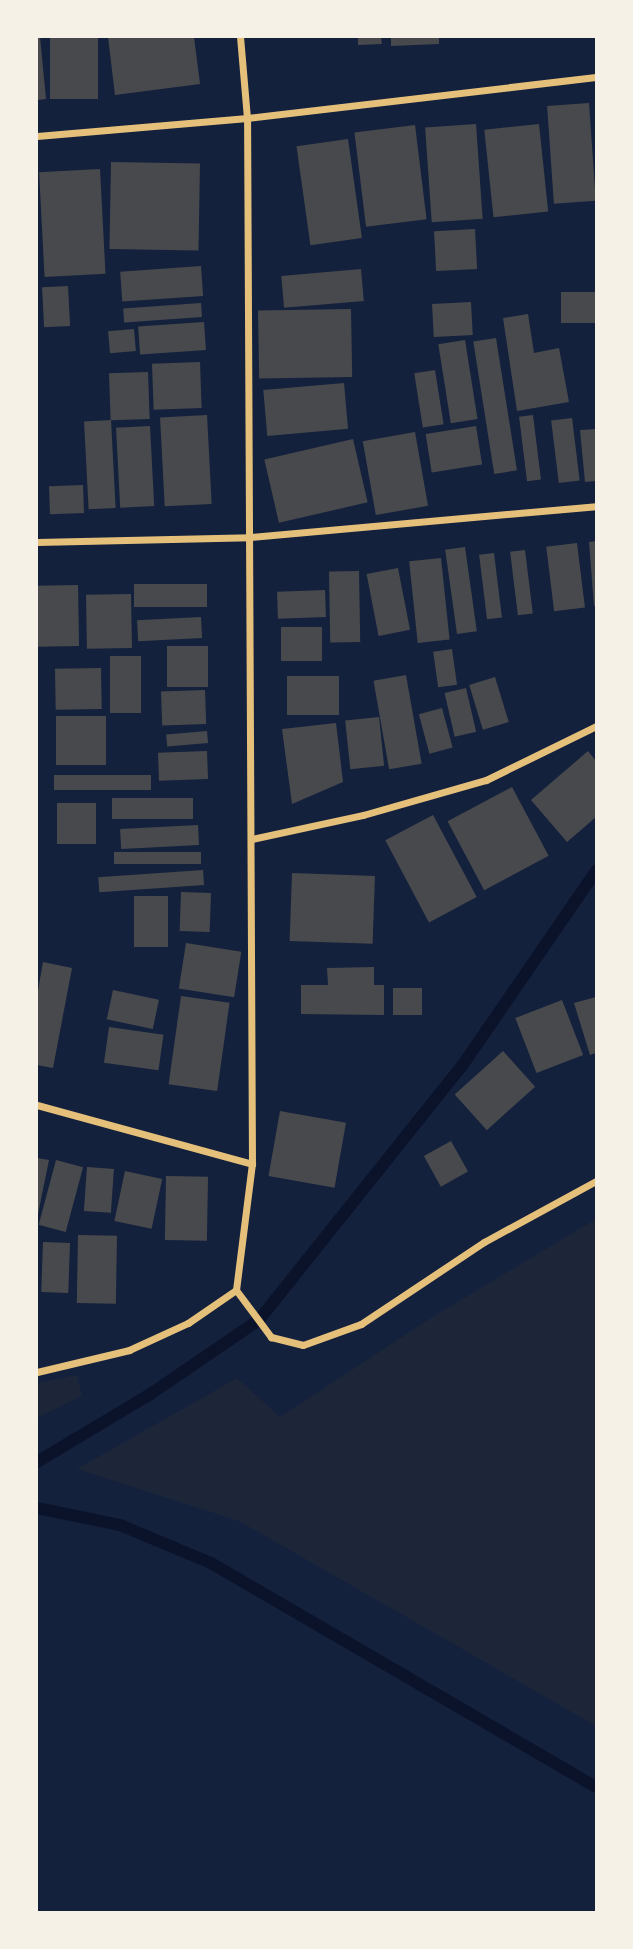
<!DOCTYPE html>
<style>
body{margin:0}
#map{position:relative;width:633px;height:1949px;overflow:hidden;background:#14213d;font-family:"Source Sans 3",sans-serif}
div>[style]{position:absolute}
.green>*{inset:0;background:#1d2539}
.stream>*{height:12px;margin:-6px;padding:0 6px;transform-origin:6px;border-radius:6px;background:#0b132b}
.building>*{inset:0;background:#48494c;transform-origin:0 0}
.minor>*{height:7px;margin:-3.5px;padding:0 3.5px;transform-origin:3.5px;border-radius:3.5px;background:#e5c07b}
span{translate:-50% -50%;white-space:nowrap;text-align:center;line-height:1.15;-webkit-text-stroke:7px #f6f1e7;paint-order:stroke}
.frame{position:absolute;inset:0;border:38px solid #f6f1e7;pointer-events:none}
</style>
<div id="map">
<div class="green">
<i style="clip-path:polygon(596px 1219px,596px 1726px,239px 1521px,77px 1469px,237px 1378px,280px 1417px,431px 1318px)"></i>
<i style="clip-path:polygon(77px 1375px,82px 1396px,37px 1418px,37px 1383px)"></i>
</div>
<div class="stream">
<i style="left:37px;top:1462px;width:131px;rotate:-30.9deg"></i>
<i style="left:149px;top:1395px;width:133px;rotate:-34.3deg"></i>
<i style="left:259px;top:1320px;width:325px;rotate:-51.4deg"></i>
<i style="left:462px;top:1066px;width:237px;rotate:-55.5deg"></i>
<i style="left:37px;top:1508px;width:85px;rotate:11.6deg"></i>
<i style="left:120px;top:1525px;width:99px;rotate:22.7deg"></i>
<i style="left:211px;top:1563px;width:445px;rotate:30.2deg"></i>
</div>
<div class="building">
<i style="clip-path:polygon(37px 37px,40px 37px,46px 99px,37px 100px)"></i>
<i style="left:50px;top:37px;width:48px;height:62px"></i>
<i style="clip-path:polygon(108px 37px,194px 37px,200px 84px,115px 95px)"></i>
<i style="clip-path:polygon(358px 37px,381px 37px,382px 44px,358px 45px)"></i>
<i style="clip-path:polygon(391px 37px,439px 37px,439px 44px,391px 46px)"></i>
<i style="left:589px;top:103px;width:98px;height:42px;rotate:86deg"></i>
<i style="left:476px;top:124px;width:95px;height:51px;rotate:86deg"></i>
<i style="left:539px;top:124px;width:88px;height:55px;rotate:84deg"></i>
<i style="left:415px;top:125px;width:95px;height:61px;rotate:83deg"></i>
<i style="left:348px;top:139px;width:100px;height:52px;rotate:82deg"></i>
<i style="left:111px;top:162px;width:89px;height:87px;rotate:1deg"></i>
<i style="left:100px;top:169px;width:105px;height:61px;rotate:87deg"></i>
<i style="left:475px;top:229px;width:40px;height:41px;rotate:87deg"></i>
<i style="left:201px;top:266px;width:30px;height:81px;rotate:86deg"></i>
<i style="left:361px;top:269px;width:32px;height:80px;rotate:85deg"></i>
<i style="left:68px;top:286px;width:40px;height:26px;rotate:87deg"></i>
<i style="left:561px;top:292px;width:35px;height:31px"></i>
<i style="left:471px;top:302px;width:33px;height:39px;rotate:87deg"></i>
<i style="left:201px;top:303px;width:14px;height:78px;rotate:86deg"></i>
<i style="left:351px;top:309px;width:68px;height:93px;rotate:89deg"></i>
<i style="clip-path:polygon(528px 314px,534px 353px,559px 348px,569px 402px,517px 411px,503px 318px)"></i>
<i style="left:204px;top:322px;width:28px;height:66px;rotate:86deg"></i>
<i style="left:134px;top:329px;width:22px;height:26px;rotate:85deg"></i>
<i style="left:496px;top:338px;width:134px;height:23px;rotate:81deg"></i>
<i style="left:465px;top:340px;width:80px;height:27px;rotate:81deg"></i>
<i style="left:200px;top:362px;width:46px;height:48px;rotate:88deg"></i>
<i style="left:435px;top:370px;width:55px;height:21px;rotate:81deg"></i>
<i style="left:148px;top:372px;width:47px;height:39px;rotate:88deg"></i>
<i style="left:344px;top:383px;width:46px;height:81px;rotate:85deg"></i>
<i style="left:207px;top:415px;width:89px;height:47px;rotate:87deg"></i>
<i style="left:533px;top:415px;width:65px;height:14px;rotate:83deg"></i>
<i style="left:572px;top:418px;width:63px;height:21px;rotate:83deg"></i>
<i style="left:111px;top:420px;width:88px;height:27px;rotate:87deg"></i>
<i style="left:150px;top:426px;width:80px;height:34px;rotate:87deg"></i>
<i style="left:476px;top:426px;width:39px;height:51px;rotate:81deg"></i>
<i style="clip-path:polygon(596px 429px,596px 481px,585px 482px,580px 430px)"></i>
<i style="left:415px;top:432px;width:75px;height:53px;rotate:80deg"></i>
<i style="left:353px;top:439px;width:65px;height:91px;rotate:77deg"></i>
<i style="left:83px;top:485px;width:28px;height:34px;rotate:88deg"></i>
<i style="clip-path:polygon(596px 541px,596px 606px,594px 606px,589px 542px)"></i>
<i style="left:577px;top:543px;width:65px;height:31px;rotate:83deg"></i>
<i style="left:465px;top:547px;width:85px;height:20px;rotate:82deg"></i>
<i style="left:525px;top:550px;width:64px;height:15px;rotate:83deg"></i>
<i style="left:494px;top:553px;width:65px;height:15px;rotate:83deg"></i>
<i style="left:441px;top:558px;width:82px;height:32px;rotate:84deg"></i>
<i style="left:398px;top:568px;width:63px;height:32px;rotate:79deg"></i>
<i style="left:359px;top:571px;width:71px;height:30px;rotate:89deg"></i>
<i style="left:207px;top:584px;width:23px;height:73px;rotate:90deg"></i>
<i style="left:78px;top:585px;width:61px;height:41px;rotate:89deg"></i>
<i style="left:325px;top:590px;width:27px;height:48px;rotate:88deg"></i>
<i style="left:131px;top:594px;width:54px;height:45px;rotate:89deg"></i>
<i style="left:201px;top:617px;width:21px;height:64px;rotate:87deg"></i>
<i style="left:322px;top:627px;width:34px;height:41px;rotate:90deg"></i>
<i style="left:208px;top:646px;width:41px;height:41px;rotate:90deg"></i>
<i style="left:452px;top:649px;width:36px;height:19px;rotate:82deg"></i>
<i style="left:141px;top:656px;width:57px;height:31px;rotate:90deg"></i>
<i style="left:101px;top:668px;width:41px;height:46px;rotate:89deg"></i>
<i style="left:406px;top:675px;width:90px;height:33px;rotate:80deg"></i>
<i style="left:287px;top:676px;width:52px;height:39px"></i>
<i style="left:495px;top:677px;width:47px;height:27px;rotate:73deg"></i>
<i style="left:466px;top:688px;width:45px;height:22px;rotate:77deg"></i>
<i style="left:205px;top:690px;width:34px;height:44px;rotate:88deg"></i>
<i style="left:442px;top:708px;width:41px;height:24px;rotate:75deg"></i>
<i style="left:106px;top:716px;width:49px;height:50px;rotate:90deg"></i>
<i style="left:379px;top:717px;width:49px;height:34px;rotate:84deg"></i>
<i style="clip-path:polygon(336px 723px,343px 782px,292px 804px,282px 729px)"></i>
<i style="left:207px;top:731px;width:12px;height:41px;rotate:85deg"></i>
<i style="left:207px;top:751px;width:28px;height:49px;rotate:88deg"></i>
<i style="clip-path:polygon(588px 751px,596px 761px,596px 817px,567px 842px,531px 800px)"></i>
<i style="left:151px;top:775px;width:15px;height:97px;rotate:90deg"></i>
<i style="left:512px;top:787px;width:78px;height:73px;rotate:62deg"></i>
<i style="left:193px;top:798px;width:21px;height:81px;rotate:90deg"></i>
<i style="left:96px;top:803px;width:41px;height:39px;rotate:90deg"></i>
<i style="left:433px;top:815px;width:93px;height:54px;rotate:62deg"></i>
<i style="left:198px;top:825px;width:20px;height:78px;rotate:87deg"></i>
<i style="left:201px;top:852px;width:12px;height:87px;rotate:90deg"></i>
<i style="left:203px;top:870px;width:15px;height:105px;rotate:86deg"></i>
<i style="left:292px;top:873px;width:83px;height:68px;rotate:2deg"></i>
<i style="left:181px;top:892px;width:30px;height:39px;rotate:2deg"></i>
<i style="left:134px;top:896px;width:34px;height:51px"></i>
<i style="left:186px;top:943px;width:56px;height:46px;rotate:9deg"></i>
<i style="clip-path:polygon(43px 962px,72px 968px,53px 1068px,37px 1065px,37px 996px)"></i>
<i style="clip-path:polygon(374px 967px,374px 985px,384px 985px,384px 1015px,301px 1014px,301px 985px,328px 985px,327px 968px)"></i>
<i style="left:393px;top:988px;width:29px;height:27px"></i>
<i style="left:113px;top:990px;width:47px;height:30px;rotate:12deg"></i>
<i style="left:181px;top:996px;width:49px;height:89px;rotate:8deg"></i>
<i style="clip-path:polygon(596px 997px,596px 1053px,590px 1055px,574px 1003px)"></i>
<i style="left:562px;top:1000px;width:59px;height:50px;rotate:69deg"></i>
<i style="left:109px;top:1027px;width:55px;height:36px;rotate:8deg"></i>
<i style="left:503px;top:1051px;width:48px;height:65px;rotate:48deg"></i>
<i style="left:280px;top:1111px;width:67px;height:66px;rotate:10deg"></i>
<i style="left:451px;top:1141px;width:35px;height:31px;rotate:61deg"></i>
<i style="clip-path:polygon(37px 1158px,49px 1160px,38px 1214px,37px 1214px)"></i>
<i style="left:56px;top:1160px;width:28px;height:67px;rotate:15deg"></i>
<i style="left:87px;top:1167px;width:27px;height:44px;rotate:4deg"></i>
<i style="left:125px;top:1171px;width:38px;height:51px;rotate:12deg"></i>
<i style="left:166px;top:1176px;width:42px;height:64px;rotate:1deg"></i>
<i style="left:78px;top:1235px;width:39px;height:68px;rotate:1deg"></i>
<i style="left:43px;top:1242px;width:27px;height:50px;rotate:2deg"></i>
</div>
<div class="minor">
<i style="left:37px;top:136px;width:211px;rotate:-4.9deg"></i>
<i style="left:247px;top:118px;width:351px;rotate:-6.7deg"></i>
<i style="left:37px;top:542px;width:213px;rotate:-1.3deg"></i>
<i style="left:250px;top:537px;width:347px;rotate:-5.1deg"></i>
<i style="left:252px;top:839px;width:114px;rotate:-12.2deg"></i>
<i style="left:363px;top:815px;width:128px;rotate:-15.9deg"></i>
<i style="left:486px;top:780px;width:123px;rotate:-26.1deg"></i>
<i style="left:37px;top:1105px;width:223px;rotate:15.3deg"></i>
<i style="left:236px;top:1290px;width:127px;rotate:-82.8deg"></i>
<i style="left:252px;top:1164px;width:1046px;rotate:-90.27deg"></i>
<i style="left:247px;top:118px;width:81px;rotate:-94.9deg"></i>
<i style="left:236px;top:1290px;width:59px;rotate:53.3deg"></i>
<i style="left:271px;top:1337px;width:33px;rotate:14deg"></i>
<i style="left:303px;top:1345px;width:62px;rotate:-19.9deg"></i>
<i style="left:361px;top:1324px;width:148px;rotate:-33.7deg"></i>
<i style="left:484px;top:1242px;width:128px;rotate:-28.6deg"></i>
<i style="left:37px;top:1372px;width:95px;rotate:-13.4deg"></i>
<i style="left:129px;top:1350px;width:65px;rotate:-24.6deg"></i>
<i style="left:188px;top:1323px;width:58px;rotate:-34.5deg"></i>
</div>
<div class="frame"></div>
</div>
